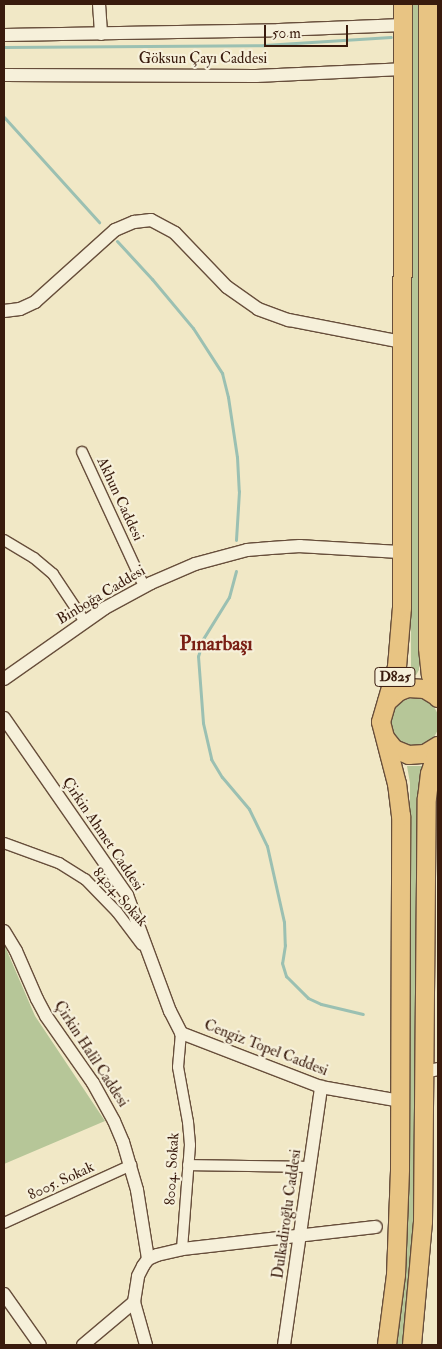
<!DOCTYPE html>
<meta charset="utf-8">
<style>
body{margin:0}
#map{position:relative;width:442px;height:1349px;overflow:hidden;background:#f1e8c6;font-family:"IM FELL Double Pica",serif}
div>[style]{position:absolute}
.green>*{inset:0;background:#b6c698}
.round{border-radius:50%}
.stream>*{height:3px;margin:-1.5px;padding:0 1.5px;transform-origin:1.5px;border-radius:1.5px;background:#9bc0b2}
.roads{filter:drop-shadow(1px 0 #674e3b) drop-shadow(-1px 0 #674e3b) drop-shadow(0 1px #674e3b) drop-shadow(0 -1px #674e3b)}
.minor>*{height:10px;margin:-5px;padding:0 5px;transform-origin:5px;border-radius:5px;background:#f6f0da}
.tertiary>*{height:12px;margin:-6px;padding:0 6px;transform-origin:6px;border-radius:6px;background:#f6f0da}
.trunk>*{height:18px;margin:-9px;padding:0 9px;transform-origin:9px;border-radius:9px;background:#e8c483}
span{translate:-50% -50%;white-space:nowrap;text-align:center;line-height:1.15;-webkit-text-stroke:4.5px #f6f0da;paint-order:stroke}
.shield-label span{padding:1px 4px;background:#f6f0da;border:1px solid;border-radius:4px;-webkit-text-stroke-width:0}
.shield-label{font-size:14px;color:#391b0d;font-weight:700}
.street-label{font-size:15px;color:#391b0d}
.district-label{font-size:20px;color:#7a1f14;font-weight:700}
.frame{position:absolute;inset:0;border:5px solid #391b0d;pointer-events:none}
.scale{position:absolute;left:264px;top:25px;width:84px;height:22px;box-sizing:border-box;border:2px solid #391b0d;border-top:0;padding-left:6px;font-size:15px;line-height:18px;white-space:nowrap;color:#391b0d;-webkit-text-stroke:4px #f6f0da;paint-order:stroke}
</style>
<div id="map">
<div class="green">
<i style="clip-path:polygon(410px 4px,420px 4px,419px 670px,416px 675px,413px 675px,411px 670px)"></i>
<i class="round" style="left:391px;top:698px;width:48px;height:48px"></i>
<i style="clip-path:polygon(407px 766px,422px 766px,419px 791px,417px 1098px,413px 1255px,404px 1345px,397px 1345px,405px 1276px,409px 1168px,410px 783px)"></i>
<i style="clip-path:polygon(4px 944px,35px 1016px,105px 1121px,4px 1164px)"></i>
</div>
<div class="stream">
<i style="left:4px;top:47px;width:260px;rotate:-0.4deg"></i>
<i style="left:264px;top:45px;width:127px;rotate:-3.6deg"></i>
<i style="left:4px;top:117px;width:142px;rotate:47.9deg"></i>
<i style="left:117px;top:241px;width:52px;rotate:47.4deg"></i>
<i style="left:152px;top:279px;width:64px;rotate:50.1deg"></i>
<i style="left:193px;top:328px;width:54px;rotate:57.2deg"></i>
<i style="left:222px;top:373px;width:25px;rotate:76deg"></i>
<i style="left:228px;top:397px;width:61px;rotate:81.5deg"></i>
<i style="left:237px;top:457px;width:34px;rotate:87deg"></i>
<i style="left:239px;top:491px;width:49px;rotate:93.5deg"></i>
<i style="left:236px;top:571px;width:27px;rotate:105deg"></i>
<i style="left:229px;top:597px;width:49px;rotate:121.8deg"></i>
<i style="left:203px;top:639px;width:18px;rotate:106deg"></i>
<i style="left:198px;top:656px;width:67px;rotate:85.7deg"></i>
<i style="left:203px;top:723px;width:37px;rotate:77deg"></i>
<i style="left:211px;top:759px;width:21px;rotate:59deg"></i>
<i style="left:222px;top:777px;width:42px;rotate:49.8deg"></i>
<i style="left:249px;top:809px;width:41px;rotate:64.1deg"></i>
<i style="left:267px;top:846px;width:78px;rotate:77.4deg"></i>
<i style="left:284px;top:922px;width:23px;rotate:88deg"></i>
<i style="left:285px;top:945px;width:18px;rotate:99deg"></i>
<i style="left:282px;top:963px;width:14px;rotate:73deg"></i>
<i style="left:286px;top:976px;width:31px;rotate:45deg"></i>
<i style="left:308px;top:998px;width:14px;rotate:25deg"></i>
<i style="left:321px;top:1004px;width:43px;rotate:13.4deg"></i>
</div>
<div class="roads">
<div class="minor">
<i style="left:82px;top:452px;width:148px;rotate:65.2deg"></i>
<i style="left:4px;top:540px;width:35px;rotate:31deg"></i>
<i style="left:34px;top:558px;width:25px;rotate:40deg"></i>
<i style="left:53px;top:574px;width:58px;rotate:56.3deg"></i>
<i style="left:4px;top:843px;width:59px;rotate:20deg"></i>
<i style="left:59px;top:863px;width:31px;rotate:32deg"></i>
<i style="left:85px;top:879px;width:46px;rotate:45.9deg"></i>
<i style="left:117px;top:912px;width:41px;rotate:52.9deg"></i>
<i style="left:181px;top:1033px;width:34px;rotate:95deg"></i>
<i style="left:178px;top:1067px;width:56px;rotate:79.7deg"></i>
<i style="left:188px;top:1122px;width:23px;rotate:85deg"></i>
<i style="left:190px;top:1145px;width:104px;rotate:94.4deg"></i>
<i style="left:188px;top:1165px;width:122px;rotate:0.9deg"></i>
<i style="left:4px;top:1223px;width:140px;rotate:-24.5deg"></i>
</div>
<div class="tertiary">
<i style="left:99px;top:4px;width:30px;rotate:86deg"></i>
<i style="left:4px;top:35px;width:275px;rotate:-1deg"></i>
<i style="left:279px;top:30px;width:124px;rotate:-2.3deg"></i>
<i style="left:4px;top:75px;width:252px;rotate:0.2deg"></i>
<i style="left:256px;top:76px;width:146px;rotate:-2.7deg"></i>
<i style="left:4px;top:311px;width:16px;rotate:-7deg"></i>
<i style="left:20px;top:309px;width:17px;rotate:-25deg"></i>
<i style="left:35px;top:302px;width:108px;rotate:-42deg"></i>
<i style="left:115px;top:230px;width:21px;rotate:-23deg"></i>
<i style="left:134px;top:222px;width:17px;rotate:-7deg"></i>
<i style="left:151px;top:220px;width:27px;rotate:28deg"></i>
<i style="left:175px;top:233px;width:75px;rotate:46.1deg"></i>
<i style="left:227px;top:287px;width:38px;rotate:35deg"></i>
<i style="left:258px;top:309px;width:33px;rotate:20deg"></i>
<i style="left:289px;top:320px;width:115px;rotate:11deg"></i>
<i style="left:4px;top:679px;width:123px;rotate:-35.1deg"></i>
<i style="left:105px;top:608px;width:52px;rotate:-28.5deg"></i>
<i style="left:151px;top:583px;width:48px;rotate:-23.4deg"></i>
<i style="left:195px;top:564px;width:54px;rotate:-15.1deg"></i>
<i style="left:247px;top:550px;width:24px;rotate:-5deg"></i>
<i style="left:271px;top:548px;width:29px;rotate:-4deg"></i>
<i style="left:300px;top:546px;width:102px;rotate:3.4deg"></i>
<i style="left:4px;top:718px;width:216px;rotate:55.2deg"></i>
<i style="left:127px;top:895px;width:124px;rotate:69.7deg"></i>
<i style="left:170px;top:1011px;width:25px;rotate:63deg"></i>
<i style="left:181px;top:1033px;width:150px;rotate:21.1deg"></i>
<i style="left:321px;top:1087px;width:80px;rotate:10deg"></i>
<i style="left:4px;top:931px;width:23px;rotate:59deg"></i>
<i style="left:16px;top:951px;width:52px;rotate:66.4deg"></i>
<i style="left:37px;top:999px;width:19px;rotate:62deg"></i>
<i style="left:46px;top:1016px;width:82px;rotate:55deg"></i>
<i style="left:93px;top:1083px;width:43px;rotate:61.1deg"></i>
<i style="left:114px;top:1121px;width:23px;rotate:67deg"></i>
<i style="left:123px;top:1142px;width:50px;rotate:73.7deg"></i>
<i style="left:137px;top:1190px;width:70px;rotate:80.9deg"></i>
<i style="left:425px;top:1072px;width:13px;rotate:-13deg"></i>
<i style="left:4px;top:1294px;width:62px;rotate:54.8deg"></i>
<i style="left:134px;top:1302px;width:45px;rotate:74.4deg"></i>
<i style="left:83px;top:1345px;width:67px;rotate:-40.1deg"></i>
<i style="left:134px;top:1302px;width:26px;rotate:-81deg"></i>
<i style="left:138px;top:1276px;width:11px;rotate:-63deg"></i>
<i style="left:143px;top:1266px;width:9px;rotate:-54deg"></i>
<i style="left:148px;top:1259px;width:10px;rotate:-24deg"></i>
<i style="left:157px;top:1255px;width:26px;rotate:-13deg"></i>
<i style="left:182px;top:1249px;width:195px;rotate:-6.5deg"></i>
<i style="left:284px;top:1345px;width:261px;rotate:-81.8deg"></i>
</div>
<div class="trunk">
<i style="left:428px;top:4px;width:644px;rotate:90deg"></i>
<i style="left:428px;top:648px;width:27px;rotate:84deg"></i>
<i style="left:431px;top:675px;width:24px;rotate:73deg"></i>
<i style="left:387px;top:702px;width:15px;rotate:-42deg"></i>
<i style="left:398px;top:692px;width:11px;rotate:-22deg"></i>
<i style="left:408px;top:688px;width:17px;rotate:3deg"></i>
<i style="left:425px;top:689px;width:15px;rotate:32deg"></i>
<i style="left:386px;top:739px;width:13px;rotate:51deg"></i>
<i style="left:394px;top:749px;width:16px;rotate:22deg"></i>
<i style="left:409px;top:755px;width:16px;rotate:-4deg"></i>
<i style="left:425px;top:754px;width:15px;rotate:-32deg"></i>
<i style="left:387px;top:1345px;width:71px;rotate:-82.7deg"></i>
<i style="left:396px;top:1275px;width:106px;rotate:-87.8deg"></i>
<i style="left:400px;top:1169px;width:353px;rotate:-89.8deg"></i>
<i style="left:401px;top:816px;width:32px;rotate:-97deg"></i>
<i style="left:397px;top:784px;width:64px;rotate:-104.5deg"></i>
<i style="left:381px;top:722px;width:57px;rotate:-73.8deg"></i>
<i style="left:397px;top:667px;width:59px;rotate:-85.2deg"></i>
<i style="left:402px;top:608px;width:604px;rotate:-89.91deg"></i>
<i style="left:412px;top:1345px;width:123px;rotate:-84.9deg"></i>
<i style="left:423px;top:1222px;width:424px;rotate:-89.5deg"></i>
<i style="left:427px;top:798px;width:24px;rotate:-83deg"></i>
<i style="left:430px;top:774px;width:25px;rotate:-72deg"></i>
</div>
</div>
<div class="shield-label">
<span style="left:395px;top:677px">D825</span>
</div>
<div class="street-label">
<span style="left:203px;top:59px">Göksun Çayı Caddesi</span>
<span style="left:120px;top:499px;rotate:65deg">Akhun Caddesi</span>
<span style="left:101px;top:595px;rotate:-31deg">Binboğa Caddesi</span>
<span style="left:103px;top:834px;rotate:56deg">Çirkin Ahmet Caddesi</span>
<span style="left:120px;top:897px;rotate:48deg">8404. Sokak</span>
<span style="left:266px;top:1048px;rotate:21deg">Cengiz Topel Caddesi</span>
<span style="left:91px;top:1054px;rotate:57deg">Çirkin Halil Caddesi</span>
<span style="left:172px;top:1169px;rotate:-87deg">8004. Sokak</span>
<span style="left:61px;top:1181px;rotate:-25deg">8005. Sokak</span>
<span style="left:287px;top:1214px;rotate:-82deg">Dulkadiroğlu Caddesi</span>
</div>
<div class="district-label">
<span style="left:216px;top:643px">Pınarbaşı</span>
</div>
<div class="frame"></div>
<div class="scale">50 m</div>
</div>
